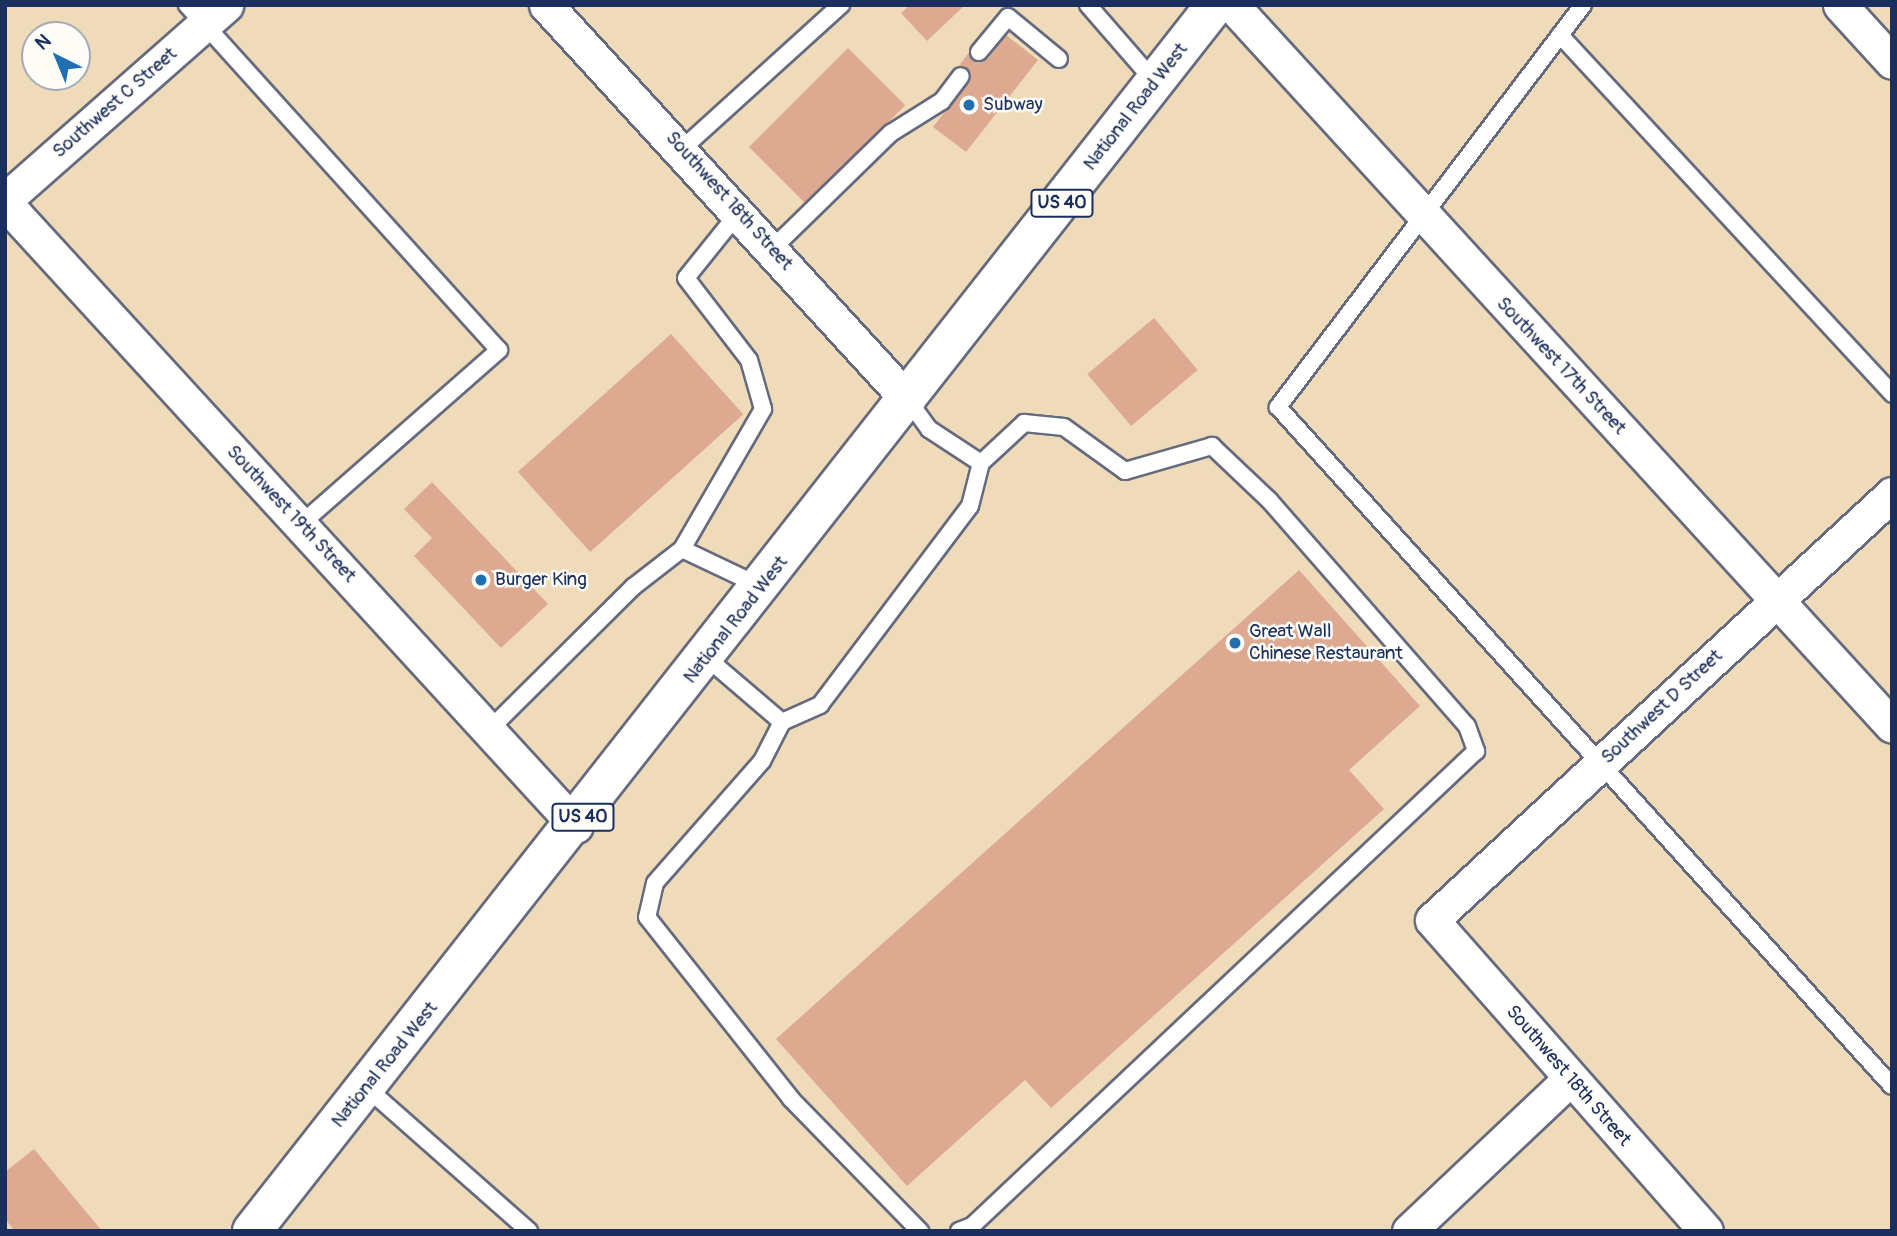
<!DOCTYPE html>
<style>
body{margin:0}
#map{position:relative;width:1897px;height:1236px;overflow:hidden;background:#efdbb9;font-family:Pangolin,sans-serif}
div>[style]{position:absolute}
.building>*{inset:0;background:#ddaa91;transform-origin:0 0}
.roads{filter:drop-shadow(2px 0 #656b7e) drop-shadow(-2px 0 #656b7e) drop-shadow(0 2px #656b7e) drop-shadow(0 -2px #656b7e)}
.lane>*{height:16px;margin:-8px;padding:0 8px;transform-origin:8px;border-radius:8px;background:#fff}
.street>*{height:33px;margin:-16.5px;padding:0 16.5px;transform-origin:16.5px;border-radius:16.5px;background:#fff}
.primary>*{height:38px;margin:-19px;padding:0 19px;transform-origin:19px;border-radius:19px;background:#fff}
.dots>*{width:19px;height:19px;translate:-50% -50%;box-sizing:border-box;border:4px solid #fdfcf7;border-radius:50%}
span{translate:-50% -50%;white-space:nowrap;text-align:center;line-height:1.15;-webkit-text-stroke:5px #fdfcf7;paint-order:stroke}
.shield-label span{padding:2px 5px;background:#fdfcf7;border:2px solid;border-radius:5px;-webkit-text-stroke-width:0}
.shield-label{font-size:18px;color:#1b2f5e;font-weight:700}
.street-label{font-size:19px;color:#1b2f5e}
.poi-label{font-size:19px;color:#1b2f5e}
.left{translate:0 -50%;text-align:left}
.frame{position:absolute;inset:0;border:7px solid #1b2f5e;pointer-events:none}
.north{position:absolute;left:21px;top:21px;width:70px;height:70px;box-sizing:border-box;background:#fdfcf7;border:2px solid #a3aaba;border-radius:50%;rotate:317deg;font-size:19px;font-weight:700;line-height:28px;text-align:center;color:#1b2f5e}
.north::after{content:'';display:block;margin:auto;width:24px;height:32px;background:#1f6fb2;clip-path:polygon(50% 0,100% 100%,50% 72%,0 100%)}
</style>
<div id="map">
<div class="building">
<i style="clip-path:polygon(910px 5px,965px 5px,927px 41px,901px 13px)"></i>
<i style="clip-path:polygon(1006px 35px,1038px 60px,966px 152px,933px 127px,969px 81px,955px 71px,973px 47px,988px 59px)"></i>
<i style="left:848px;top:48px;width:81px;height:140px;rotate:45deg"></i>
<i style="left:1154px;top:318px;width:68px;height:87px;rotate:50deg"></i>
<i style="left:671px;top:334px;width:108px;height:206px;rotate:48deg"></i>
<i style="clip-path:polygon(432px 482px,548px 604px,501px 648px,414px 556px,432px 538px,404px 509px)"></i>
<i style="clip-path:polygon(1299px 570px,1420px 706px,1349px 770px,1384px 809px,1051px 1108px,1025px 1080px,907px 1186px,776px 1039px)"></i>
<i style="clip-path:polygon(34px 1149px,102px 1231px,15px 1231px,5px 1219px,5px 1172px)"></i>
</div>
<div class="roads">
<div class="lane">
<i style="left:187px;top:5px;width:465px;rotate:47.9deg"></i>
<i style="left:499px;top:350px;width:265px;rotate:138.7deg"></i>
<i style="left:1088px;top:5px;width:102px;rotate:49deg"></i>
<i style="left:1583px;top:5px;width:505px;rotate:127.19deg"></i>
<i style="left:1278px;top:407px;width:915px;rotate:47.88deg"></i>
<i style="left:1560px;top:35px;width:489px;rotate:47.2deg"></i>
<i style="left:979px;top:52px;width:45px;rotate:-50.4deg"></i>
<i style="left:1008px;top:17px;width:66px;rotate:39.5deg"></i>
<i style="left:682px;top:149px;width:215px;rotate:-42.2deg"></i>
<i style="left:772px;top:249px;width:166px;rotate:-44.3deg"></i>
<i style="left:891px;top:133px;width:60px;rotate:-32.1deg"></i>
<i style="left:942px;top:101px;width:31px;rotate:-53deg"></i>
<i style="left:908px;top:400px;width:36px;rotate:54deg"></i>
<i style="left:929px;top:429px;width:62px;rotate:33.2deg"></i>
<i style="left:981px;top:463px;width:59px;rotate:-42.9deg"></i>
<i style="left:1024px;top:423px;width:40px;rotate:5.7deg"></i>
<i style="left:1064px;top:427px;width:75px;rotate:35.8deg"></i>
<i style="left:1125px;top:471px;width:91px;rotate:-16deg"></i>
<i style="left:1212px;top:446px;width:79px;rotate:43.5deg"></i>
<i style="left:1269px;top:500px;width:300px;rotate:48.8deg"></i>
<i style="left:1467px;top:726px;width:27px;rotate:70deg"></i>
<i style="left:1476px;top:751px;width:693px;rotate:136.7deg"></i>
<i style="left:972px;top:1226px;width:14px;rotate:159deg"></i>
<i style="left:682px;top:549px;width:162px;rotate:-59.9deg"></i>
<i style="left:763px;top:409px;width:51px;rotate:-105.9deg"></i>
<i style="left:749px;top:360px;width:103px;rotate:-127.5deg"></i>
<i style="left:686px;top:278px;width:85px;rotate:-51.2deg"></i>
<i style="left:707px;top:658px;width:99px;rotate:40.5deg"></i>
<i style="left:782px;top:722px;width:44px;rotate:117.1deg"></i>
<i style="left:762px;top:761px;width:162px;rotate:131.3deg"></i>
<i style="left:655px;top:883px;width:35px;rotate:103deg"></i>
<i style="left:647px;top:917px;width:232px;rotate:51.6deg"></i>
<i style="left:791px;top:1099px;width:185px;rotate:45.7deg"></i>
<i style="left:782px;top:722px;width:42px;rotate:-24.1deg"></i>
<i style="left:820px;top:705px;width:249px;rotate:-53deg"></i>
<i style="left:970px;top:506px;width:44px;rotate:-75.7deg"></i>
<i style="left:489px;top:730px;width:203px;rotate:-44.8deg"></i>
<i style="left:633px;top:587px;width:62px;rotate:-37.8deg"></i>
<i style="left:682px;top:549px;width:86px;rotate:25.4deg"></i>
<i style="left:367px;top:1088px;width:216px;rotate:41.4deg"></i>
</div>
<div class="street">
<i style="left:546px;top:5px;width:536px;rotate:47.5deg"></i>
<i style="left:1232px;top:5px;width:977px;rotate:47.53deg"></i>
<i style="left:1840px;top:5px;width:77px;rotate:47.6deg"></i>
<i style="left:5px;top:200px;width:295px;rotate:-41.4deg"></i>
<i style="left:5px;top:203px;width:845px;rotate:47.49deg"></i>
<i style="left:1409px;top:1231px;width:221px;rotate:-43.4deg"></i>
<i style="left:1706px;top:1231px;width:414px;rotate:-131.4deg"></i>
<i style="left:1432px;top:920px;width:627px;rotate:-42.8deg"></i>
</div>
<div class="primary">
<i style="left:252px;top:1231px;width:1559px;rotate:-51.85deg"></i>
</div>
</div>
<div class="dots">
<i style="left:969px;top:105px;background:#1f6fb2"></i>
<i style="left:481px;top:580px;background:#1f6fb2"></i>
<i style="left:1235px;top:643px;background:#1f6fb2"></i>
</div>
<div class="shield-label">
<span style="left:1062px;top:203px">US 40</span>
<span style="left:583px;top:817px">US 40</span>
</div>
<div class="street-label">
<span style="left:115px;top:103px;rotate:-41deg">Southwest C Street</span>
<span style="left:1136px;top:107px;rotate:-52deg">National Road West</span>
<span style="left:729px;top:201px;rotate:48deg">Southwest 18th Street</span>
<span style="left:1561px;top:366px;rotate:47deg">Southwest 17th Street</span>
<span style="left:291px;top:514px;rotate:47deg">Southwest 19th Street</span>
<span style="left:736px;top:620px;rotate:-52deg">National Road West</span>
<span style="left:1662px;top:707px;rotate:-43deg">Southwest D Street</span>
<span style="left:385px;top:1065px;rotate:-51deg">National Road West</span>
<span style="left:1568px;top:1076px;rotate:49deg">Southwest 18th Street</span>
</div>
<div class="poi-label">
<span class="left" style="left:983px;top:105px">Subway</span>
<span class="left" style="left:495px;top:580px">Burger King</span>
<span class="left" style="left:1249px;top:643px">Great Wall<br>Chinese Restaurant</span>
</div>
<div class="frame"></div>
<div class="north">N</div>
</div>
